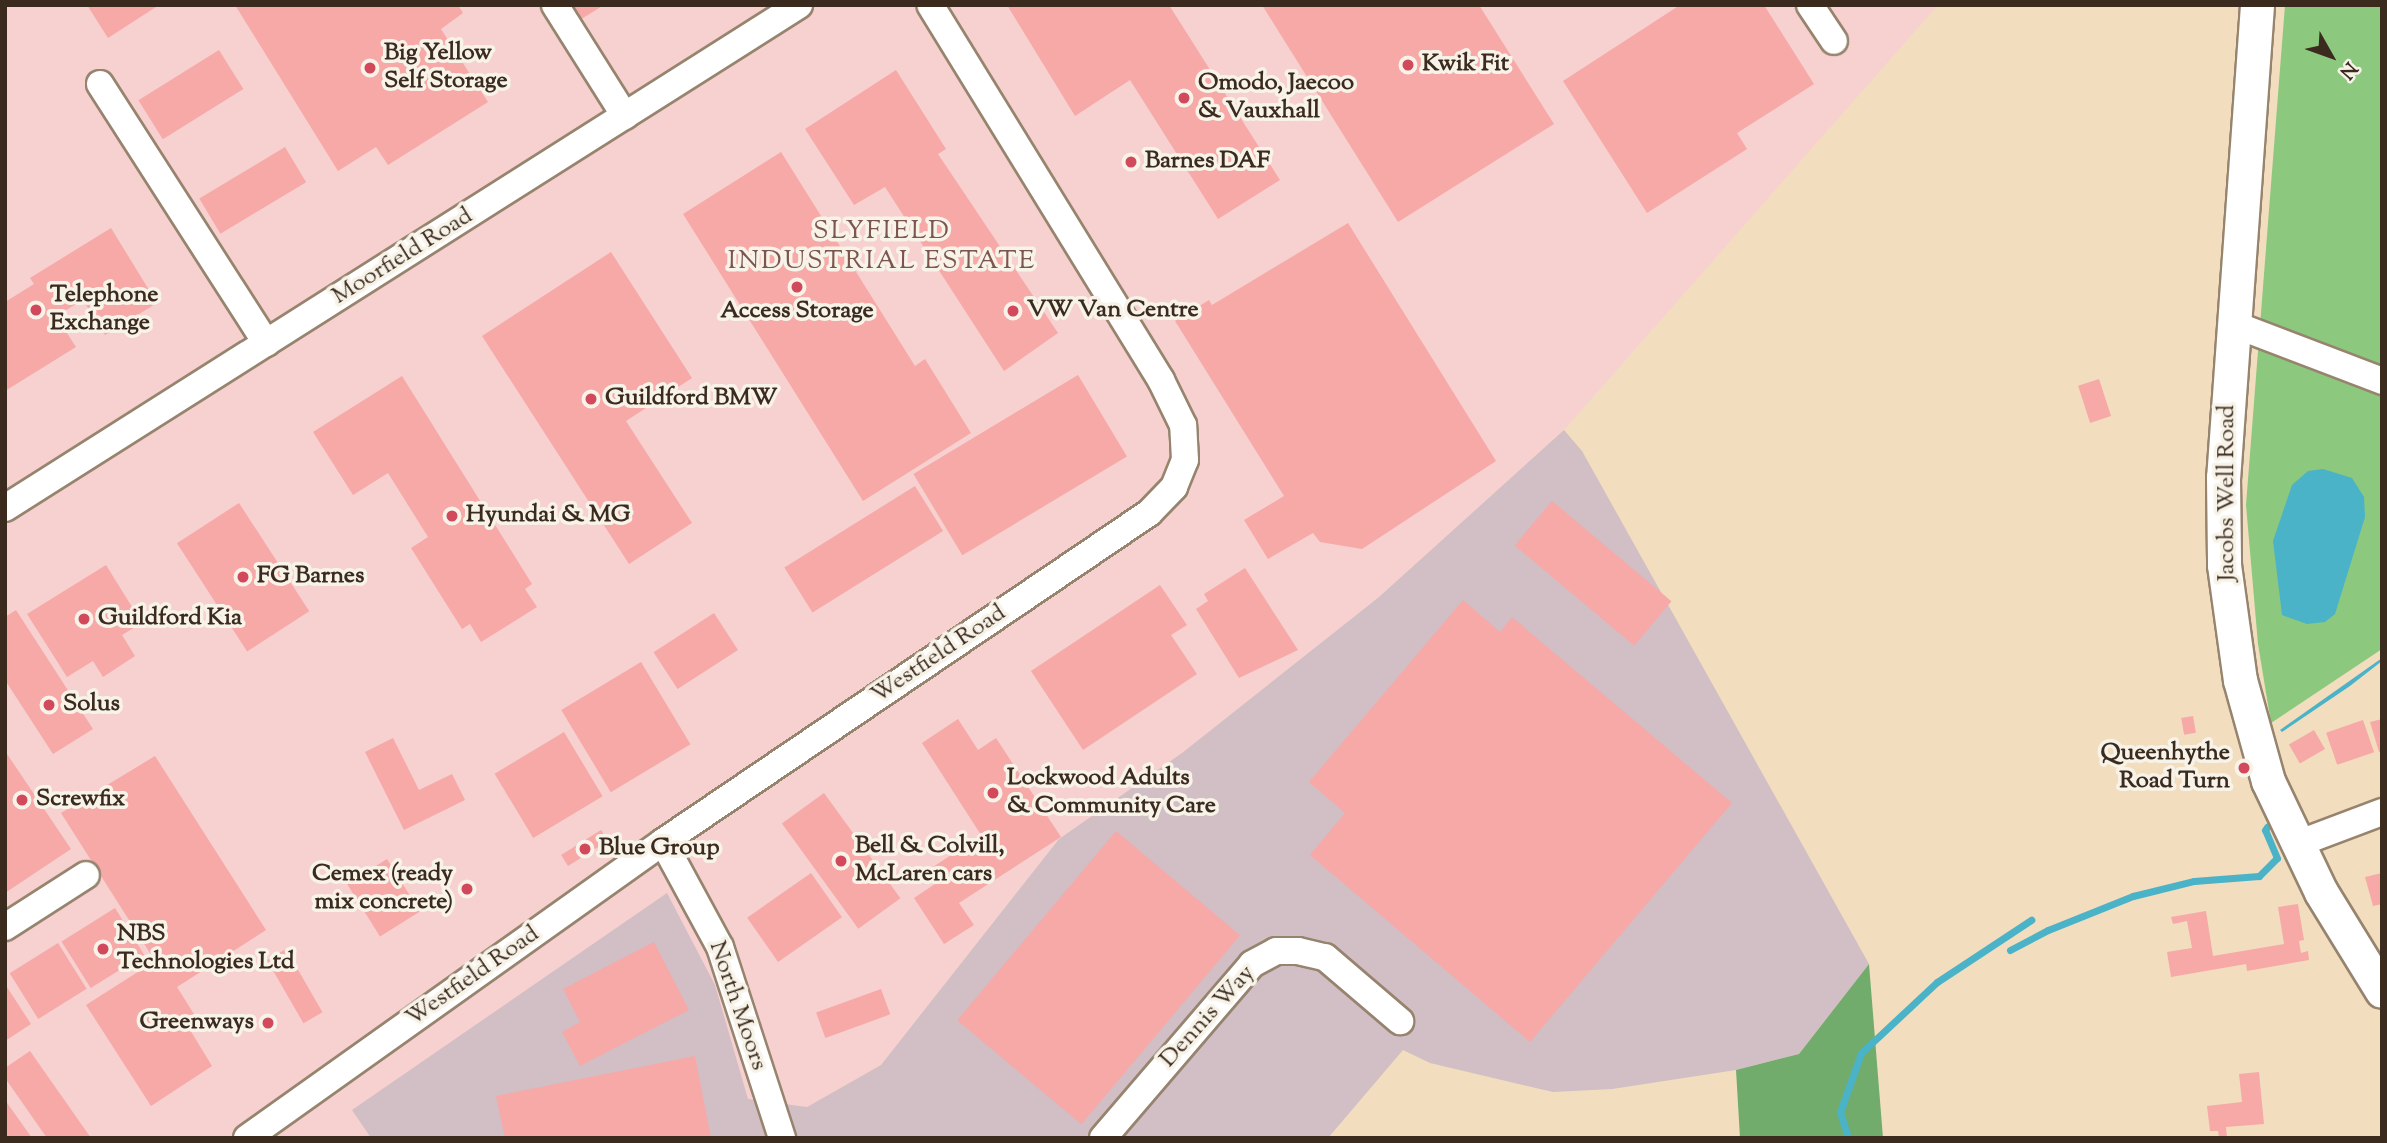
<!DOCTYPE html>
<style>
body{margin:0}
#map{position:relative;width:2387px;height:1143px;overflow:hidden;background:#f2ddbf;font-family:"Sorts Mill Goudy",serif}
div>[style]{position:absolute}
.built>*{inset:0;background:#f7d0d0}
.industrial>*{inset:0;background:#d2bec5}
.green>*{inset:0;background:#8cc87e}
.forest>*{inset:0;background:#71ac6d}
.water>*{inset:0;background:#4ab3c8}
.stream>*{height:7px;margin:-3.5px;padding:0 3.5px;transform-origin:3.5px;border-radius:3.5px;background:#4ab3c8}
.building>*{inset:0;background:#f6a9a7;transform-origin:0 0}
.roads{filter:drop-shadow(2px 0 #96846e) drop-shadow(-2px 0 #96846e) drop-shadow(0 2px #96846e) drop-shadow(0 -2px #96846e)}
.minor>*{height:26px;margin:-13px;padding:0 13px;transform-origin:13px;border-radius:13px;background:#fff}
.tertiary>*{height:33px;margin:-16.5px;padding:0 16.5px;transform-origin:16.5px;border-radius:16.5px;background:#fff}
.dots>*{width:19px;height:19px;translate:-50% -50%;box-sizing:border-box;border:4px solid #f7f3e8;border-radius:50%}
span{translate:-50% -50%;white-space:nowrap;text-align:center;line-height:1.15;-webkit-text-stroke:7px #f7f3e8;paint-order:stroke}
.poi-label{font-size:24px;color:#3b2a1e;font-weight:700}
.left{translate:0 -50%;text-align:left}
.right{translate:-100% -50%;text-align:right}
.street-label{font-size:24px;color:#3b2a1e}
.neighbourhood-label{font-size:26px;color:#7c564e;letter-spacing:2px}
.frame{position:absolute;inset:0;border:7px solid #3b2a1e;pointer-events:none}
.north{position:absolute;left:2296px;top:21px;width:70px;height:70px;-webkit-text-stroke:5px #f7f3e8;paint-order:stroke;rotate:130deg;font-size:19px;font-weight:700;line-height:28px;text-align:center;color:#3b2a1e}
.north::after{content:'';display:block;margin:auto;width:24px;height:32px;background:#3b2a1e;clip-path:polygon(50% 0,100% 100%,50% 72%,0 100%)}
</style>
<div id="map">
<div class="built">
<i style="clip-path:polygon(5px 5px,1938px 5px,1564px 430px,1379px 597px,1182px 753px,1059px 839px,881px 1065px,807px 1107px,748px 1100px,715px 985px,352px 1110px,371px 1138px,5px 1138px)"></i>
</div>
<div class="industrial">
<i style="clip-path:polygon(1564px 430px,1582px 451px,1869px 964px,1799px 1054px,1736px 1070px,1612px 1089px,1553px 1092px,1430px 1063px,1403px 1050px,1328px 1138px,371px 1138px,352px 1110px,667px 893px,715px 985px,748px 1099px,807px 1107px,881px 1065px,1059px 839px,1182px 753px,1379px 597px)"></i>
</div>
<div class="green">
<i style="clip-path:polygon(2285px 5px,2382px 5px,2382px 649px,2271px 723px,2258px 644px,2246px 505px)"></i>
</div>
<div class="forest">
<i style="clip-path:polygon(1869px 964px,1883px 1138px,1740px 1138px,1736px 1070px,1799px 1054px)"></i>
</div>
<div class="water">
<i style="clip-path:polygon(2323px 469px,2352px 478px,2364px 497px,2365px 517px,2335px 614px,2325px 622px,2307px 624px,2282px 615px,2273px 541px,2292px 485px,2308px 471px)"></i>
<i style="clip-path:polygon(2382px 658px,2382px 661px,2350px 686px,2282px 732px,2280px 730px)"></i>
</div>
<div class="stream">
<i style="left:2010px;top:950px;width:43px;rotate:-27.8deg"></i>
<i style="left:2048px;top:930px;width:92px;rotate:-21.8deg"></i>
<i style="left:2133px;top:896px;width:63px;rotate:-13.8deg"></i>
<i style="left:2194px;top:881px;width:65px;rotate:-4.4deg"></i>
<i style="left:2259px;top:876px;width:25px;rotate:-45deg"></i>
<i style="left:2277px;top:858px;width:30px;rotate:-113deg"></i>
<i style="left:2265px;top:830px;width:4px;rotate:-56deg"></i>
<i style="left:1848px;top:1138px;width:27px;rotate:-107deg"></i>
<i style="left:1840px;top:1112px;width:63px;rotate:-70.4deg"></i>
<i style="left:1861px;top:1053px;width:104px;rotate:-43.1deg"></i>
<i style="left:1937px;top:982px;width:113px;rotate:-33.4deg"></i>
</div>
<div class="building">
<i style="clip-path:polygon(87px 5px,159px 5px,108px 38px)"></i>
<i style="clip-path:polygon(235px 5px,458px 5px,463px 13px,441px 29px,488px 102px,388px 165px,376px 147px,338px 171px)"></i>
<i style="clip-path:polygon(568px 5px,604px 5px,578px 21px)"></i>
<i style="clip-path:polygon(1007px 5px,1169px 5px,1280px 180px,1218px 219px,1130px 80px,1075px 116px)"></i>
<i style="clip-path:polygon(1262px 5px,1479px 5px,1554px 124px,1398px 222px)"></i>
<i style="clip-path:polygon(1680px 5px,1764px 5px,1814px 84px,1737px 133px,1747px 149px,1647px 213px,1563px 81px)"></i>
<i style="left:219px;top:50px;width:46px;height:95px;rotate:58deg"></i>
<i style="clip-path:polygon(896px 70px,946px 149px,938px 154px,1058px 333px,1004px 371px,885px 187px,854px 205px,805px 129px)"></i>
<i style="left:285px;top:147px;width:41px;height:100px;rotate:59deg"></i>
<i style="clip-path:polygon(781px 152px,915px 366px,925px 359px,971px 433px,863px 501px,683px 214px)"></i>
<i style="clip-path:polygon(1348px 223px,1496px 461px,1362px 549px,1320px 542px,1313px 533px,1268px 559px,1244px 520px,1284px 496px,1175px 321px,1209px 300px,1212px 305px)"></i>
<i style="clip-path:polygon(111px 228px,157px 303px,105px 335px,83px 300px,56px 316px,76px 347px,5px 391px,5px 302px,34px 284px,30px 278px)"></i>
<i style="clip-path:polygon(611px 252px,692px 378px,626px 421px,692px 523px,629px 564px,482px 336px)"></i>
<i style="left:1078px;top:375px;width:95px;height:192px;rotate:59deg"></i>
<i style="clip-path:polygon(402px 376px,532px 584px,525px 589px,537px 607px,481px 642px,470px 624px,462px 629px,411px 548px,428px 537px,388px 473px,353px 495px,313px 432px)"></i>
<i style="left:2099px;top:379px;width:39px;height:22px;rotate:72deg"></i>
<i style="left:915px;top:486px;width:53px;height:154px;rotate:58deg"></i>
<i style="left:1552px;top:501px;width:156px;height:58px;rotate:40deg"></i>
<i style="left:239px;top:503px;width:129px;height:74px;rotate:57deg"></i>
<i style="clip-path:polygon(106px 565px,142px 623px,122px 635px,135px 656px,103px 677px,93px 661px,67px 677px,27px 614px)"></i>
<i style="clip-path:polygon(1245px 568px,1298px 650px,1239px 678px,1196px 609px,1208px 601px,1204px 594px)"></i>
<i style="clip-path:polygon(1160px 585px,1187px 625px,1171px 635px,1197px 674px,1083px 750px,1031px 671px)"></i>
<i style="clip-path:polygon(1463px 600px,1500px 632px,1512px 617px,1732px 803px,1530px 1042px,1310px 855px,1345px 813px,1309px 782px)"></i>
<i style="clip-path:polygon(16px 610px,93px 729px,53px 754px,5px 680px,5px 617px)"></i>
<i style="left:714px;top:613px;width:44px;height:72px;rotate:57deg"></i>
<i style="left:641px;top:662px;width:96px;height:93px;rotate:59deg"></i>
<i style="left:2193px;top:716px;width:17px;height:12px;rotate:80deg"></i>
<i style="clip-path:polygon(958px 719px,978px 750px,996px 738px,1061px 837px,959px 903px,974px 925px,944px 944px,914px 898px,941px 880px,933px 867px,981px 835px,922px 743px)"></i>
<i style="clip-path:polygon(2382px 719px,2382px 751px,2379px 752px,2370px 722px)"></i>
<i style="left:2363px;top:720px;width:34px;height:39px;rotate:71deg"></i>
<i style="left:2314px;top:730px;width:22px;height:29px;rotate:60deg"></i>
<i style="left:564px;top:732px;width:75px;height:81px;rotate:59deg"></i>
<i style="clip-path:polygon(393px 738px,419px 790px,452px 774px,465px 800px,404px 830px,365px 752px)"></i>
<i style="clip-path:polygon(5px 751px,71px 849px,5px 893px)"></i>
<i style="clip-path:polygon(155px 756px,266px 930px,177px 987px,197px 1019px,187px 1025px,212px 1066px,151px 1106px,86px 1005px,155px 961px,61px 813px)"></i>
<i style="left:824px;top:793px;width:130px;height:52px;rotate:54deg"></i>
<i style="left:601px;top:830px;width:13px;height:47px;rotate:58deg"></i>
<i style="left:1116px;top:831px;width:162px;height:247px;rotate:40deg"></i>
<i style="left:387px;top:859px;width:62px;height:47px;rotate:58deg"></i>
<i style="left:811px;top:873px;width:54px;height:78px;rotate:55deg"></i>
<i style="clip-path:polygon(2382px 873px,2382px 904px,2373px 906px,2365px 877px)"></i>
<i style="clip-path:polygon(2298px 904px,2304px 940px,2299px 941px,2301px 953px,2308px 951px,2309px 960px,2247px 971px,2246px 964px,2171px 977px,2167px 952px,2192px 948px,2187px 921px,2173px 924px,2171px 917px,2206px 911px,2213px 956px,2284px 944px,2278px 907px)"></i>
<i style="left:115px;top:908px;width:55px;height:63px;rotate:58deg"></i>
<i style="clip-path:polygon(654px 942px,689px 1010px,580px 1066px,562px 1032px,580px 1022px,563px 989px)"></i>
<i style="left:58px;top:943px;width:54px;height:57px;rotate:58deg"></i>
<i style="left:286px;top:949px;width:73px;height:22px;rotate:60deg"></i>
<i style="clip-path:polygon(5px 984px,31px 1024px,5px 1041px)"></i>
<i style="left:881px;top:989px;width:27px;height:69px;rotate:70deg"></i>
<i style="clip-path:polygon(30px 1051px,91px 1138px,47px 1138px,5px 1078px,5px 1068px)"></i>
<i style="clip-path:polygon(695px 1056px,711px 1138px,505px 1138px,496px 1096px)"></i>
<i style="clip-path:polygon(2259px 1072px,2264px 1124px,2226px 1127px,2227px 1138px,2219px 1138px,2218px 1131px,2210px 1131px,2207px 1106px,2242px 1102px,2239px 1074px)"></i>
<i style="clip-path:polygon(5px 1100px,32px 1138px,5px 1138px)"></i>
</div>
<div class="roads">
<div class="minor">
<i style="left:555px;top:5px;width:131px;rotate:57.8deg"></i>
<i style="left:1810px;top:5px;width:43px;rotate:56.3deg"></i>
<i style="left:100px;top:84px;width:308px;rotate:57.3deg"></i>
<i style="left:2233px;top:324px;width:160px;rotate:20.9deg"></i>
<i style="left:5px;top:508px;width:940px;rotate:-32.35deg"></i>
<i style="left:663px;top:842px;width:119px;rotate:61.5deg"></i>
<i style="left:720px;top:947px;width:201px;rotate:72deg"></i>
<i style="left:2297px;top:844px;width:91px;rotate:-20.6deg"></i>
<i style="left:5px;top:927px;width:96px;rotate:-32.7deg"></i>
<i style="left:247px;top:1138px;width:511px;rotate:-35.43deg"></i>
<i style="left:663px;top:842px;width:587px;rotate:-34.1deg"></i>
<i style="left:1149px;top:513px;width:36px;rotate:-46deg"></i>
<i style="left:1174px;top:487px;width:29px;rotate:-68deg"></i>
<i style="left:1185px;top:460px;width:35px;rotate:-93deg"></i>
<i style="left:1183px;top:425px;width:50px;rotate:-116.1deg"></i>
<i style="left:1161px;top:380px;width:440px;rotate:-121.6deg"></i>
<i style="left:1103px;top:1138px;width:229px;rotate:-49.4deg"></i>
<i style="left:1252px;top:964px;width:27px;rotate:-28deg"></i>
<i style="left:1276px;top:951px;width:22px"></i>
<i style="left:1298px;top:951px;width:28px;rotate:13deg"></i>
<i style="left:1325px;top:957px;width:99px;rotate:40.5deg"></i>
</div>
<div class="tertiary">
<i style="left:2257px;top:5px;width:473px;rotate:94.1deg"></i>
<i style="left:2223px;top:477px;width:88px;rotate:89.3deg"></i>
<i style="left:2224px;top:565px;width:116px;rotate:82.1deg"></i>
<i style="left:2240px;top:680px;width:105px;rotate:74.5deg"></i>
<i style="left:2268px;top:781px;width:123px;rotate:64.5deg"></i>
<i style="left:2321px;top:892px;width:116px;rotate:58.4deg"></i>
</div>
</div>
<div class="dots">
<i style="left:1408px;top:65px;background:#d1495b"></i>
<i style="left:370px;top:68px;background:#d1495b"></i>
<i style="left:1184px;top:98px;background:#d1495b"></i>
<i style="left:1131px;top:162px;background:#d1495b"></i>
<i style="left:797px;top:287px;background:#d1495b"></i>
<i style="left:36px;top:310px;background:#d1495b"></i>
<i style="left:1013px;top:311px;background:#d1495b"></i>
<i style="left:591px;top:399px;background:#d1495b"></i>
<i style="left:452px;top:516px;background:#d1495b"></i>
<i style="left:243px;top:577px;background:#d1495b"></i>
<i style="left:84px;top:619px;background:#d1495b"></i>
<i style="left:49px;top:705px;background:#d1495b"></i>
<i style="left:2244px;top:768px;background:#d1495b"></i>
<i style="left:993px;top:793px;background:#d1495b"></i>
<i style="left:22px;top:800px;background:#d1495b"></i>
<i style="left:585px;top:849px;background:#d1495b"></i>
<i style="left:841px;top:861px;background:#d1495b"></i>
<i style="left:467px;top:889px;background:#d1495b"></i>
<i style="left:103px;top:949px;background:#d1495b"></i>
<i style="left:268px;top:1023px;background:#d1495b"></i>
</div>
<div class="poi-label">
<span class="left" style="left:384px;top:68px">Big Yellow<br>Self Storage</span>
<span class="left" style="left:1422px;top:65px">Kwik Fit</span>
<span class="left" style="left:1198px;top:98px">Omodo, Jaecoo<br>&amp; Vauxhall</span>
<span class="left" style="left:1145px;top:162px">Barnes DAF</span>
<span class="left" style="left:50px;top:310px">Telephone<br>Exchange</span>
<span class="left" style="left:1027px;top:311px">VW Van Centre</span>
<span style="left:797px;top:312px">Access Storage</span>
<span class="left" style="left:605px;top:399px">Guildford BMW</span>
<span class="left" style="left:466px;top:516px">Hyundai &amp; MG</span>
<span class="left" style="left:257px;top:577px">FG Barnes</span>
<span class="left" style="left:98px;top:619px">Guildford Kia</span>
<span class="left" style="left:63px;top:705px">Solus</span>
<span class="right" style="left:2230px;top:768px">Queenhythe<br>Road Turn</span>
<span class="left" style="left:1007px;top:793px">Lockwood Adults<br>&amp; Community Care</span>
<span class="left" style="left:36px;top:800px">Screwfix</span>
<span class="left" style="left:855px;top:861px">Bell &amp; Colvill,<br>McLaren cars</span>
<span class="left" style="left:599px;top:849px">Blue Group</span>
<span class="right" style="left:453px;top:889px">Cemex (ready<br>mix concrete)</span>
<span class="left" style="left:117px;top:949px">NBS<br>Technologies Ltd</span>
<span class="right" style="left:254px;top:1023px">Greenways</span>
</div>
<div class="street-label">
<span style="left:403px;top:257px;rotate:-32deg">Moorfield Road</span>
<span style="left:2228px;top:493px;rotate:-90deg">Jacobs Well Road</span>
<span style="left:939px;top:655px;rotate:-34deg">Westfield Road</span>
<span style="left:473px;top:977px;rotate:-35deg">Westfield Road</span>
<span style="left:737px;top:1006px;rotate:71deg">North Moors</span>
<span style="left:1208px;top:1017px;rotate:-48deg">Dennis Way</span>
</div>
<div class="neighbourhood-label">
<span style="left:882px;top:247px">SLYFIELD<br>INDUSTRIAL ESTATE</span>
</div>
<div class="frame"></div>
<div class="north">N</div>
</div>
